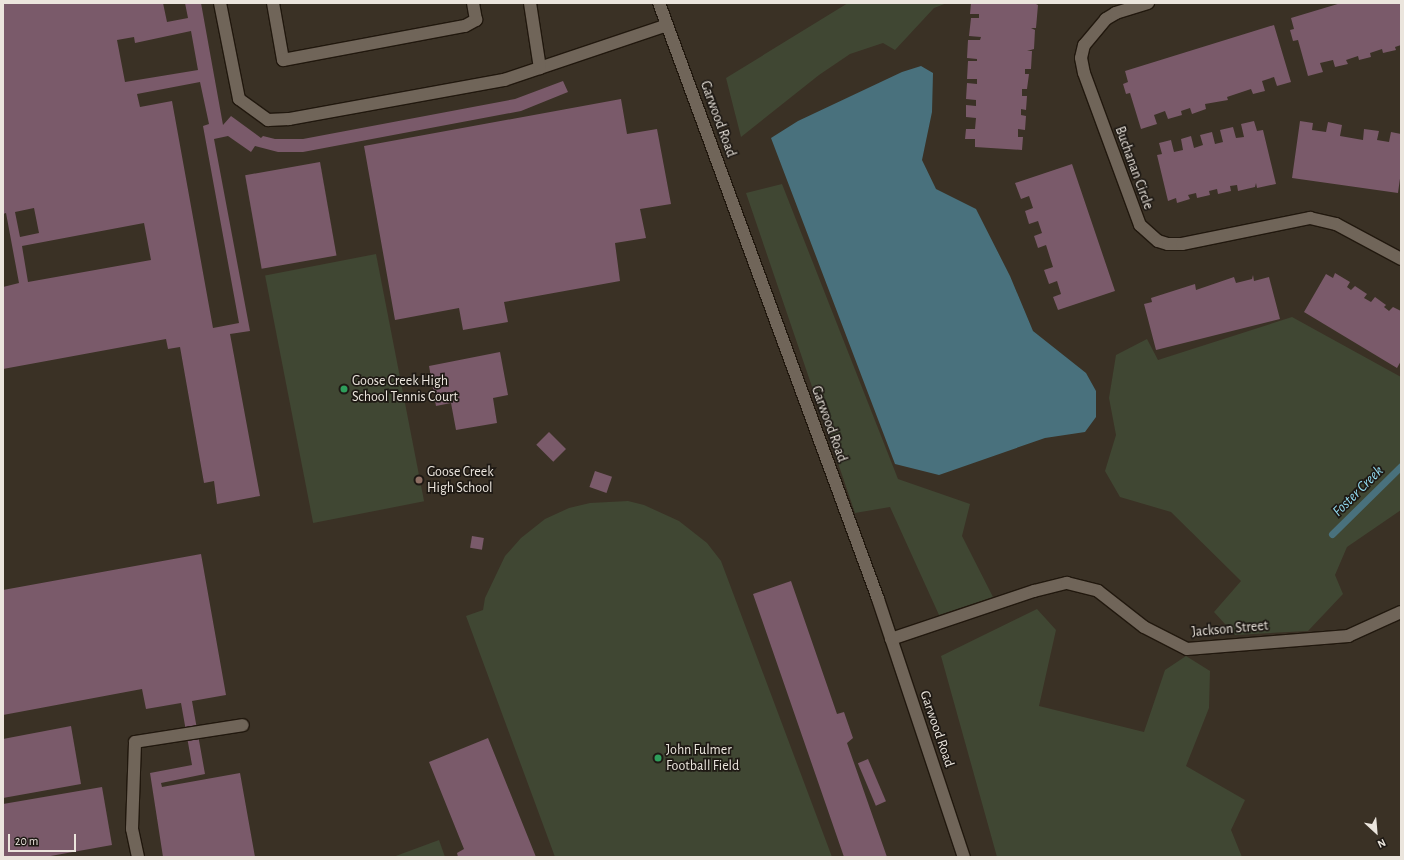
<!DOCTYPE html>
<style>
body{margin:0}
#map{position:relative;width:1404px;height:860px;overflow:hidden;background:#3a3125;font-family:"Alegreya Sans",sans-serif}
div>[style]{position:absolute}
.green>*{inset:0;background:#404733;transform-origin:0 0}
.water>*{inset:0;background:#49717d}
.stream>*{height:7px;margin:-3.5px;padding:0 3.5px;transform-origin:3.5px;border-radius:3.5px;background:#49717d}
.building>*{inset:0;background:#7a5a6a;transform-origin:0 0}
.roads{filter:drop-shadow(1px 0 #21180e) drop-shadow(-1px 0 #21180e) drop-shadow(0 1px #21180e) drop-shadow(0 -1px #21180e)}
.minor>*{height:12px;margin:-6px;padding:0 6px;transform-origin:6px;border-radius:6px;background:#706559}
.dots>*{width:11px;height:11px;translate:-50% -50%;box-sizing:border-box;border:2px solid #1e1914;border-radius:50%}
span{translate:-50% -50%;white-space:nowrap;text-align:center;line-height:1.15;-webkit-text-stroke:3.5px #1e1914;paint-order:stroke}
.street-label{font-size:14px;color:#ebe5dd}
.poi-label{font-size:14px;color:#ebe5dd}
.left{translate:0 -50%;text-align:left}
.water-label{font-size:15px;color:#93dcf2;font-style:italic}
.frame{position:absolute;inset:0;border:4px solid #ebe5dd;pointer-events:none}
.north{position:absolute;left:1356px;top:812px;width:40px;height:40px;-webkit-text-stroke:3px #1e1914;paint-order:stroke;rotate:154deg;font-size:11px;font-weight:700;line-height:16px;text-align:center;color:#ebe5dd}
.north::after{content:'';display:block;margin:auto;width:14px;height:18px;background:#ebe5dd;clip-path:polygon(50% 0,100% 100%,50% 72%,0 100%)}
.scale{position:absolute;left:8px;top:834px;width:68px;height:18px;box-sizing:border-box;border:2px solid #ebe5dd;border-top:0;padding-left:5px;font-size:12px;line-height:14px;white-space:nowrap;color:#ebe5dd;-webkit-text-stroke:3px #1e1914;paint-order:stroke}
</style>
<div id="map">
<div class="green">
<i style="clip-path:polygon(848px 3px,947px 3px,934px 8px,895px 50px,883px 43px,850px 54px,819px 75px,741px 137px,726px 78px)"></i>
<i style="clip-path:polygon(782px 184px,898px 479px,970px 504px,962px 536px,993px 597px,939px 615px,890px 507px,855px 513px,746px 193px)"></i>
<i style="left:376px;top:254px;width:252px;height:113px;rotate:79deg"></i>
<i style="clip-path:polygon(1292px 317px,1401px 377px,1401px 510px,1347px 547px,1335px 575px,1343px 594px,1308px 631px,1235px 635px,1214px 612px,1241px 581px,1171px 512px,1120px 497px,1105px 471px,1116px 435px,1109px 398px,1116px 355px,1147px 339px,1158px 360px)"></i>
<i style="clip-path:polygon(628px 501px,644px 505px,679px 521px,707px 543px,721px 561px,832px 857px,555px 857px,466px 616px,483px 610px,485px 598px,505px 556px,521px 538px,545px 519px,569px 508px,590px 503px)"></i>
<i style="clip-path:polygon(1037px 609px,1056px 630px,1039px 706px,1144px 732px,1165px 670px,1186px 656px,1210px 671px,1209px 708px,1186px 766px,1245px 800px,1231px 830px,1242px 857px,997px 857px,941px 656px)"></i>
<i style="clip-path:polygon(439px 840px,445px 857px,393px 857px)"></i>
</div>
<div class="water">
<i style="clip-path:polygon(921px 66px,933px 73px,932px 112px,922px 160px,936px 189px,976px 209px,1010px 276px,1033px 331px,1086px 373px,1096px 391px,1096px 417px,1085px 432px,1045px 438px,939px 475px,895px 464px,771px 138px,798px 121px,902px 72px)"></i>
</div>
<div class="stream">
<i style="left:1332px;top:534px;width:97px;rotate:-44.6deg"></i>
</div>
<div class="building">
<i style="clip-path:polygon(evenodd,3px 3px,163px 3px,167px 22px,188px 18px,185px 3px,201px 3px,223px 125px,231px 116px,261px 138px,263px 136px,275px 139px,303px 139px,515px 99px,563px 81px,568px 92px,521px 111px,303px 152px,278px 152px,255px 146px,251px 152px,228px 136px,214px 139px,250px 331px,230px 334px,260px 496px,217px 504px,214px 481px,204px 483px,180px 347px,168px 349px,166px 339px,3px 369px,3px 287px,19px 283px,6px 213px,3px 214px,3px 3px,191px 31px,198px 70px,125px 82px,117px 40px,134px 37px,135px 43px,191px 31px,3px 3px,200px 82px,209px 124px,203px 126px,239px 323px,213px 328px,172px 101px,140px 107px,137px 94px,200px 82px,3px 3px,34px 208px,39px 233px,20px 237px,15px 212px,34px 208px,3px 3px,144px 223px,151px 260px,28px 282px,22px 246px,144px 223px)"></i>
<i style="clip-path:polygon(971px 3px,1034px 3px,1038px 5px,1036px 28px,1031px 28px,1035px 30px,1034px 49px,1027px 51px,1032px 51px,1031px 69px,1025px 69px,1025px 74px,1029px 74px,1027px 89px,1022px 89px,1022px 96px,1027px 96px,1026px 110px,1021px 109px,1021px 115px,1026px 116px,1025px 130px,1018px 129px,1018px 137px,1023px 137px,1022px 150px,975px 147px,975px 139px,965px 139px,966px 129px,975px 129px,976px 118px,966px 117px,966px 105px,976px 106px,976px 100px,966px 99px,967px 83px,977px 84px,977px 79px,967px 79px,968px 61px,977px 61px,977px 59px,967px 58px,968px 40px,980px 40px,981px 37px,969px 36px,971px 18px,979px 18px,979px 14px,970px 14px)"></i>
<i style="clip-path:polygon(1341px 3px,1401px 3px,1401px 45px,1395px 47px,1396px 50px,1383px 53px,1382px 49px,1370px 53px,1371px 57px,1359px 60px,1358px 56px,1346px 60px,1348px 64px,1335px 67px,1333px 60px,1320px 63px,1323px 72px,1308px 76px,1298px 40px,1293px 41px,1290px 30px,1294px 29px,1291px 18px)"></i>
<i style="clip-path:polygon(1274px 25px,1291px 82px,1277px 86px,1274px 77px,1262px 81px,1265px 91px,1253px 94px,1251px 89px,1227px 97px,1228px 100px,1205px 104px,1206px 109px,1192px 114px,1190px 108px,1181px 111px,1182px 115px,1168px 119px,1165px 111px,1154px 115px,1157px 124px,1141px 129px,1130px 93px,1126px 94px,1123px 84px,1128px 82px,1125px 71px)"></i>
<i style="clip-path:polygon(621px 99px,627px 134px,657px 129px,671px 204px,640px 209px,646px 238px,615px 243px,620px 281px,504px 302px,508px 322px,463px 330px,459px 308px,395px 320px,364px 146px)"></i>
<i style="clip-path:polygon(1254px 121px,1257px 131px,1263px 130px,1276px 184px,1257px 188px,1256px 183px,1255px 187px,1238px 191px,1237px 185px,1230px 186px,1231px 191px,1218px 194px,1217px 189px,1209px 191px,1210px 195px,1197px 198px,1196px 193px,1188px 195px,1190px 199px,1177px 203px,1176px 198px,1168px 201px,1157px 155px,1162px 154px,1159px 143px,1171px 140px,1174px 152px,1183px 150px,1181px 139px,1191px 136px,1194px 148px,1203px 145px,1200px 135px,1212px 132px,1215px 144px,1223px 142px,1220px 130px,1233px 127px,1236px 138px,1244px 137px,1241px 124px)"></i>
<i style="clip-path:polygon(1300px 121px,1313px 123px,1312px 130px,1326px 132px,1328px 122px,1342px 125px,1340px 136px,1363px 140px,1364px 129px,1379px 131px,1377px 140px,1389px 142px,1391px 132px,1401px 134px,1401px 171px,1398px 193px,1292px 178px)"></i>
<i style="left:320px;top:162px;width:95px;height:76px;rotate:80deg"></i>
<i style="clip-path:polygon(1072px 164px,1115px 291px,1058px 310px,1053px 297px,1061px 294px,1057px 281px,1049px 284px,1044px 270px,1053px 267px,1046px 245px,1038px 248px,1034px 236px,1042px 233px,1038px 221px,1029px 224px,1025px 211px,1033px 208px,1029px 196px,1021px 199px,1015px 183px)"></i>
<i style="clip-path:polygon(1335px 273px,1350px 282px,1347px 287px,1351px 290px,1355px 286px,1367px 294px,1364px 298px,1371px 302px,1375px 297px,1386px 305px,1384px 307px,1389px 311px,1393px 307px,1401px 311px,1401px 361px,1397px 368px,1304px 312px,1326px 274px,1333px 278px)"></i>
<i style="clip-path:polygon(1253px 275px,1254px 281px,1269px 277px,1280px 319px,1156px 350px,1144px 304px,1152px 302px,1151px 298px,1195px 284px,1196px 290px,1234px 277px,1236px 283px,1252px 279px)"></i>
<i style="clip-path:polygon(500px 352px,508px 395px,493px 398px,497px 423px,456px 430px,451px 403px,436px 406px,429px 366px)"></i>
<i style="left:549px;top:432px;width:24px;height:18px;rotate:45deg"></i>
<i style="left:595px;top:471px;width:18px;height:17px;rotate:19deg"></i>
<i style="left:472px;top:536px;width:12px;height:12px;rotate:9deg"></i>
<i style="clip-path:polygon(201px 554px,226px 695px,192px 701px,205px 774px,161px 783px,162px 787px,240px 773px,255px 857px,163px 857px,150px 773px,192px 765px,181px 703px,146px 709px,142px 689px,3px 715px,3px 590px)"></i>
<i style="clip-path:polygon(791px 581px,837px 714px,844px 712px,853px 738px,847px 743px,887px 857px,844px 857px,753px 594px)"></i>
<i style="clip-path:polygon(71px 726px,81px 784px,3px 798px,3px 739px)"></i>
<i style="clip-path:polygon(488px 738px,536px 857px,458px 857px,457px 853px,464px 849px,429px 762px)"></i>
<i style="left:868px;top:759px;width:46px;height:11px;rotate:67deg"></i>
<i style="clip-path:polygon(102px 787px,112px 845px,45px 857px,3px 857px,3px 804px)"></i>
</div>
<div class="roads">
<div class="minor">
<i style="left:220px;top:3px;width:98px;rotate:78.8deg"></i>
<i style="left:239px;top:99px;width:36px;rotate:36deg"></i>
<i style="left:268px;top:120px;width:21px;rotate:-3deg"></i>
<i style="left:289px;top:119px;width:219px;rotate:-10.3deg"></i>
<i style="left:504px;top:80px;width:172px;rotate:-18.6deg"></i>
<i style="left:273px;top:3px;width:58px;rotate:80deg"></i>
<i style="left:283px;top:60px;width:185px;rotate:-10.6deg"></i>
<i style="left:465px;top:26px;width:13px;rotate:-29deg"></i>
<i style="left:476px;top:20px;width:17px;rotate:-100deg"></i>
<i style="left:530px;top:3px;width:66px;rotate:81.3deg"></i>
<i style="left:659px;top:3px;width:635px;rotate:69.82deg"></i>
<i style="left:878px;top:599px;width:272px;rotate:71.6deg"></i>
<i style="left:1148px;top:3px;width:34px;rotate:163deg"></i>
<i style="left:1116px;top:13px;width:12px;rotate:149deg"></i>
<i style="left:1106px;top:19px;width:34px;rotate:130deg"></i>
<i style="left:1084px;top:45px;width:13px;rotate:103deg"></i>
<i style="left:1081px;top:58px;width:15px;rotate:79deg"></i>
<i style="left:1084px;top:73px;width:162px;rotate:69.8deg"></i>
<i style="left:1140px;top:225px;width:24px;rotate:42deg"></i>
<i style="left:1158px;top:241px;width:10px;rotate:17deg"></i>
<i style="left:1168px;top:244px;width:14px"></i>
<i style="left:1182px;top:244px;width:131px;rotate:-11.5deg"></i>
<i style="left:1310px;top:218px;width:27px;rotate:13deg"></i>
<i style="left:1336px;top:224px;width:74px;rotate:28.3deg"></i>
<i style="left:891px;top:639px;width:151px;rotate:-18.6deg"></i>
<i style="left:1034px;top:591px;width:34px;rotate:-14deg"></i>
<i style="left:1067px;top:583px;width:32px;rotate:14deg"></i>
<i style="left:1098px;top:591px;width:58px;rotate:38deg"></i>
<i style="left:1144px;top:627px;width:48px;rotate:27.1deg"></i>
<i style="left:1187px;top:649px;width:162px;rotate:-4.6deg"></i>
<i style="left:1348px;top:636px;width:58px;rotate:-24.4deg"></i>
<i style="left:138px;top:857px;width:29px;rotate:-102deg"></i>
<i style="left:132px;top:829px;width:87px;rotate:-88deg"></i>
<i style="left:135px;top:742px;width:109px;rotate:-8.9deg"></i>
</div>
</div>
<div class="dots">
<i style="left:344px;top:389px;background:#2e9e5b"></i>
<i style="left:419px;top:480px;background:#8d6e63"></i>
<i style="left:658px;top:758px;background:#2e9e5b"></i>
</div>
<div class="street-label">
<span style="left:718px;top:119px;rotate:70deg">Garwood Road</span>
<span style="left:1134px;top:168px;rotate:70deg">Buchanan Circle</span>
<span style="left:829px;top:424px;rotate:70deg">Garwood Road</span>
<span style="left:1230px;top:629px;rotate:-5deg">Jackson Street</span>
<span style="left:937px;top:729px;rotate:71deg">Garwood Road</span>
</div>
<div class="poi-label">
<span class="left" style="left:352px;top:389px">Goose Creek High<br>School Tennis Court</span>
<span class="left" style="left:427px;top:480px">Goose Creek<br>High School</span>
<span class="left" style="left:666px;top:758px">John Fulmer<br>Football Field</span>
</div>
<div class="water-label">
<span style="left:1358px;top:491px;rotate:-45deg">Foster Creek</span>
</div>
<div class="frame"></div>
<div class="north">N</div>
<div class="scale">20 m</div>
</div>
